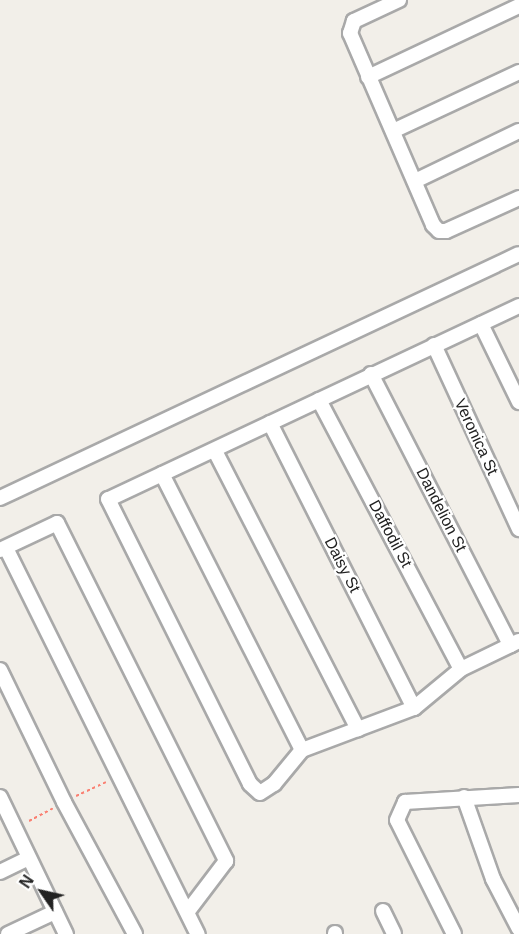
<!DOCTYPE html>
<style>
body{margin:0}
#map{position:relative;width:519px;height:934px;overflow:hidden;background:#f2efe9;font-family:Arial,sans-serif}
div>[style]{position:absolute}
.path>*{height:2px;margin-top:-1px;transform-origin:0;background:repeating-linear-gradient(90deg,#fa8072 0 3px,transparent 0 6px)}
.roads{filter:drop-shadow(2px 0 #a9a9a9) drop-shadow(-2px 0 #a9a9a9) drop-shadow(0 2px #a9a9a9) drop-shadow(0 -2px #a9a9a9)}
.minor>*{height:14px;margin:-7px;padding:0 7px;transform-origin:7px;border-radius:7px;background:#fff}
span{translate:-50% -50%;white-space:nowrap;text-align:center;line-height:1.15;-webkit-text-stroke:4.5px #fff;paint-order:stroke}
.street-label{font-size:16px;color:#222}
.north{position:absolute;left:12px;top:862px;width:60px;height:60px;-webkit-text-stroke:4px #fff;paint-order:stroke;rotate:304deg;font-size:16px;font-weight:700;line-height:24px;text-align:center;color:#222}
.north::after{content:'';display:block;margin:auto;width:21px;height:27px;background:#222;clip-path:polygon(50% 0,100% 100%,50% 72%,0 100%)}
</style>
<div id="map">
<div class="path">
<i style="left:76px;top:796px;width:33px;rotate:-25deg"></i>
<i style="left:29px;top:821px;width:27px;rotate:-28deg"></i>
</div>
<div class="roads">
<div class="minor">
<i style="left:399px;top:0;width:50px;rotate:155deg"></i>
<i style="left:354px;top:21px;width:13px;rotate:108deg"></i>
<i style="left:350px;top:33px;width:209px;rotate:66.6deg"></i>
<i style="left:433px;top:225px;width:8px;rotate:45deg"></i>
<i style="left:439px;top:231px;width:7px"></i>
<i style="left:446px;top:231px;width:80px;rotate:-24.3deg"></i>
<i style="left:368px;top:77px;width:167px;rotate:-25.2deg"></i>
<i style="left:393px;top:131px;width:139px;rotate:-25.1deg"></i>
<i style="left:415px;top:181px;width:115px;rotate:-25.7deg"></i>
<i style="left:519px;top:306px;width:454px;rotate:154.8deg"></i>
<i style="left:108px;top:499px;width:318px;rotate:63.5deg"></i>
<i style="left:250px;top:784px;width:13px;rotate:42deg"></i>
<i style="left:260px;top:793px;width:17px;rotate:-33deg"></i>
<i style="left:274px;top:784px;width:44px;rotate:-50.5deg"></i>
<i style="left:302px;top:750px;width:120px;rotate:-20.6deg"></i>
<i style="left:414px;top:708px;width:61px;rotate:-39.7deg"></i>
<i style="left:461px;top:669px;width:64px;rotate:-25.8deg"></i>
<i style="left:481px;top:324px;width:87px;rotate:64deg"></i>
<i style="left:434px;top:345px;width:203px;rotate:65.2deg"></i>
<i style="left:371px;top:374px;width:305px;rotate:62.8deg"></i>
<i style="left:319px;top:400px;width:304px;rotate:62.2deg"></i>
<i style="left:270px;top:423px;width:319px;rotate:63.2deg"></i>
<i style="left:215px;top:451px;width:313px;rotate:62.8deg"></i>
<i style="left:162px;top:474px;width:309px;rotate:63.1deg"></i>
<i style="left:0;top:498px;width:573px;rotate:-25.18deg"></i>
<i style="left:6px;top:548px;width:431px;rotate:63.6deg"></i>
<i style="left:0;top:550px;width:63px;rotate:-25.3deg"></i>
<i style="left:57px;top:523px;width:378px;rotate:63.4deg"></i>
<i style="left:226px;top:861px;width:63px;rotate:127.2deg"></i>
<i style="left:0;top:670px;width:147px;rotate:64.1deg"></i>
<i style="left:64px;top:802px;width:150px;rotate:61.7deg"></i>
<i style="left:0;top:797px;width:152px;rotate:64.3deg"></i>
<i style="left:464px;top:797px;width:87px;rotate:70.5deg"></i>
<i style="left:493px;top:879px;width:56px;rotate:62.5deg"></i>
<i style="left:0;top:872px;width:32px;rotate:-26deg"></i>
<i style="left:383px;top:911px;width:25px;rotate:64deg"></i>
<i style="left:335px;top:933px;width:1px;rotate:90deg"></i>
<i style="left:8px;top:934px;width:52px;rotate:-25.1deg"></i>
<i style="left:454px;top:934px;width:127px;rotate:-116.6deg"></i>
<i style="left:397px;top:820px;width:20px;rotate:-66deg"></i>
<i style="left:405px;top:802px;width:114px;rotate:-3.5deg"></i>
</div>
</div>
<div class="street-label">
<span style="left:476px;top:437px;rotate:65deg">Veronica St</span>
<span style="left:441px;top:510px;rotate:63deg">Dandelion St</span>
<span style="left:390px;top:534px;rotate:62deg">Daffodil St</span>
<span style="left:342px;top:565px;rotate:63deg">Daisy St</span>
</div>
<div class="north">N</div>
</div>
